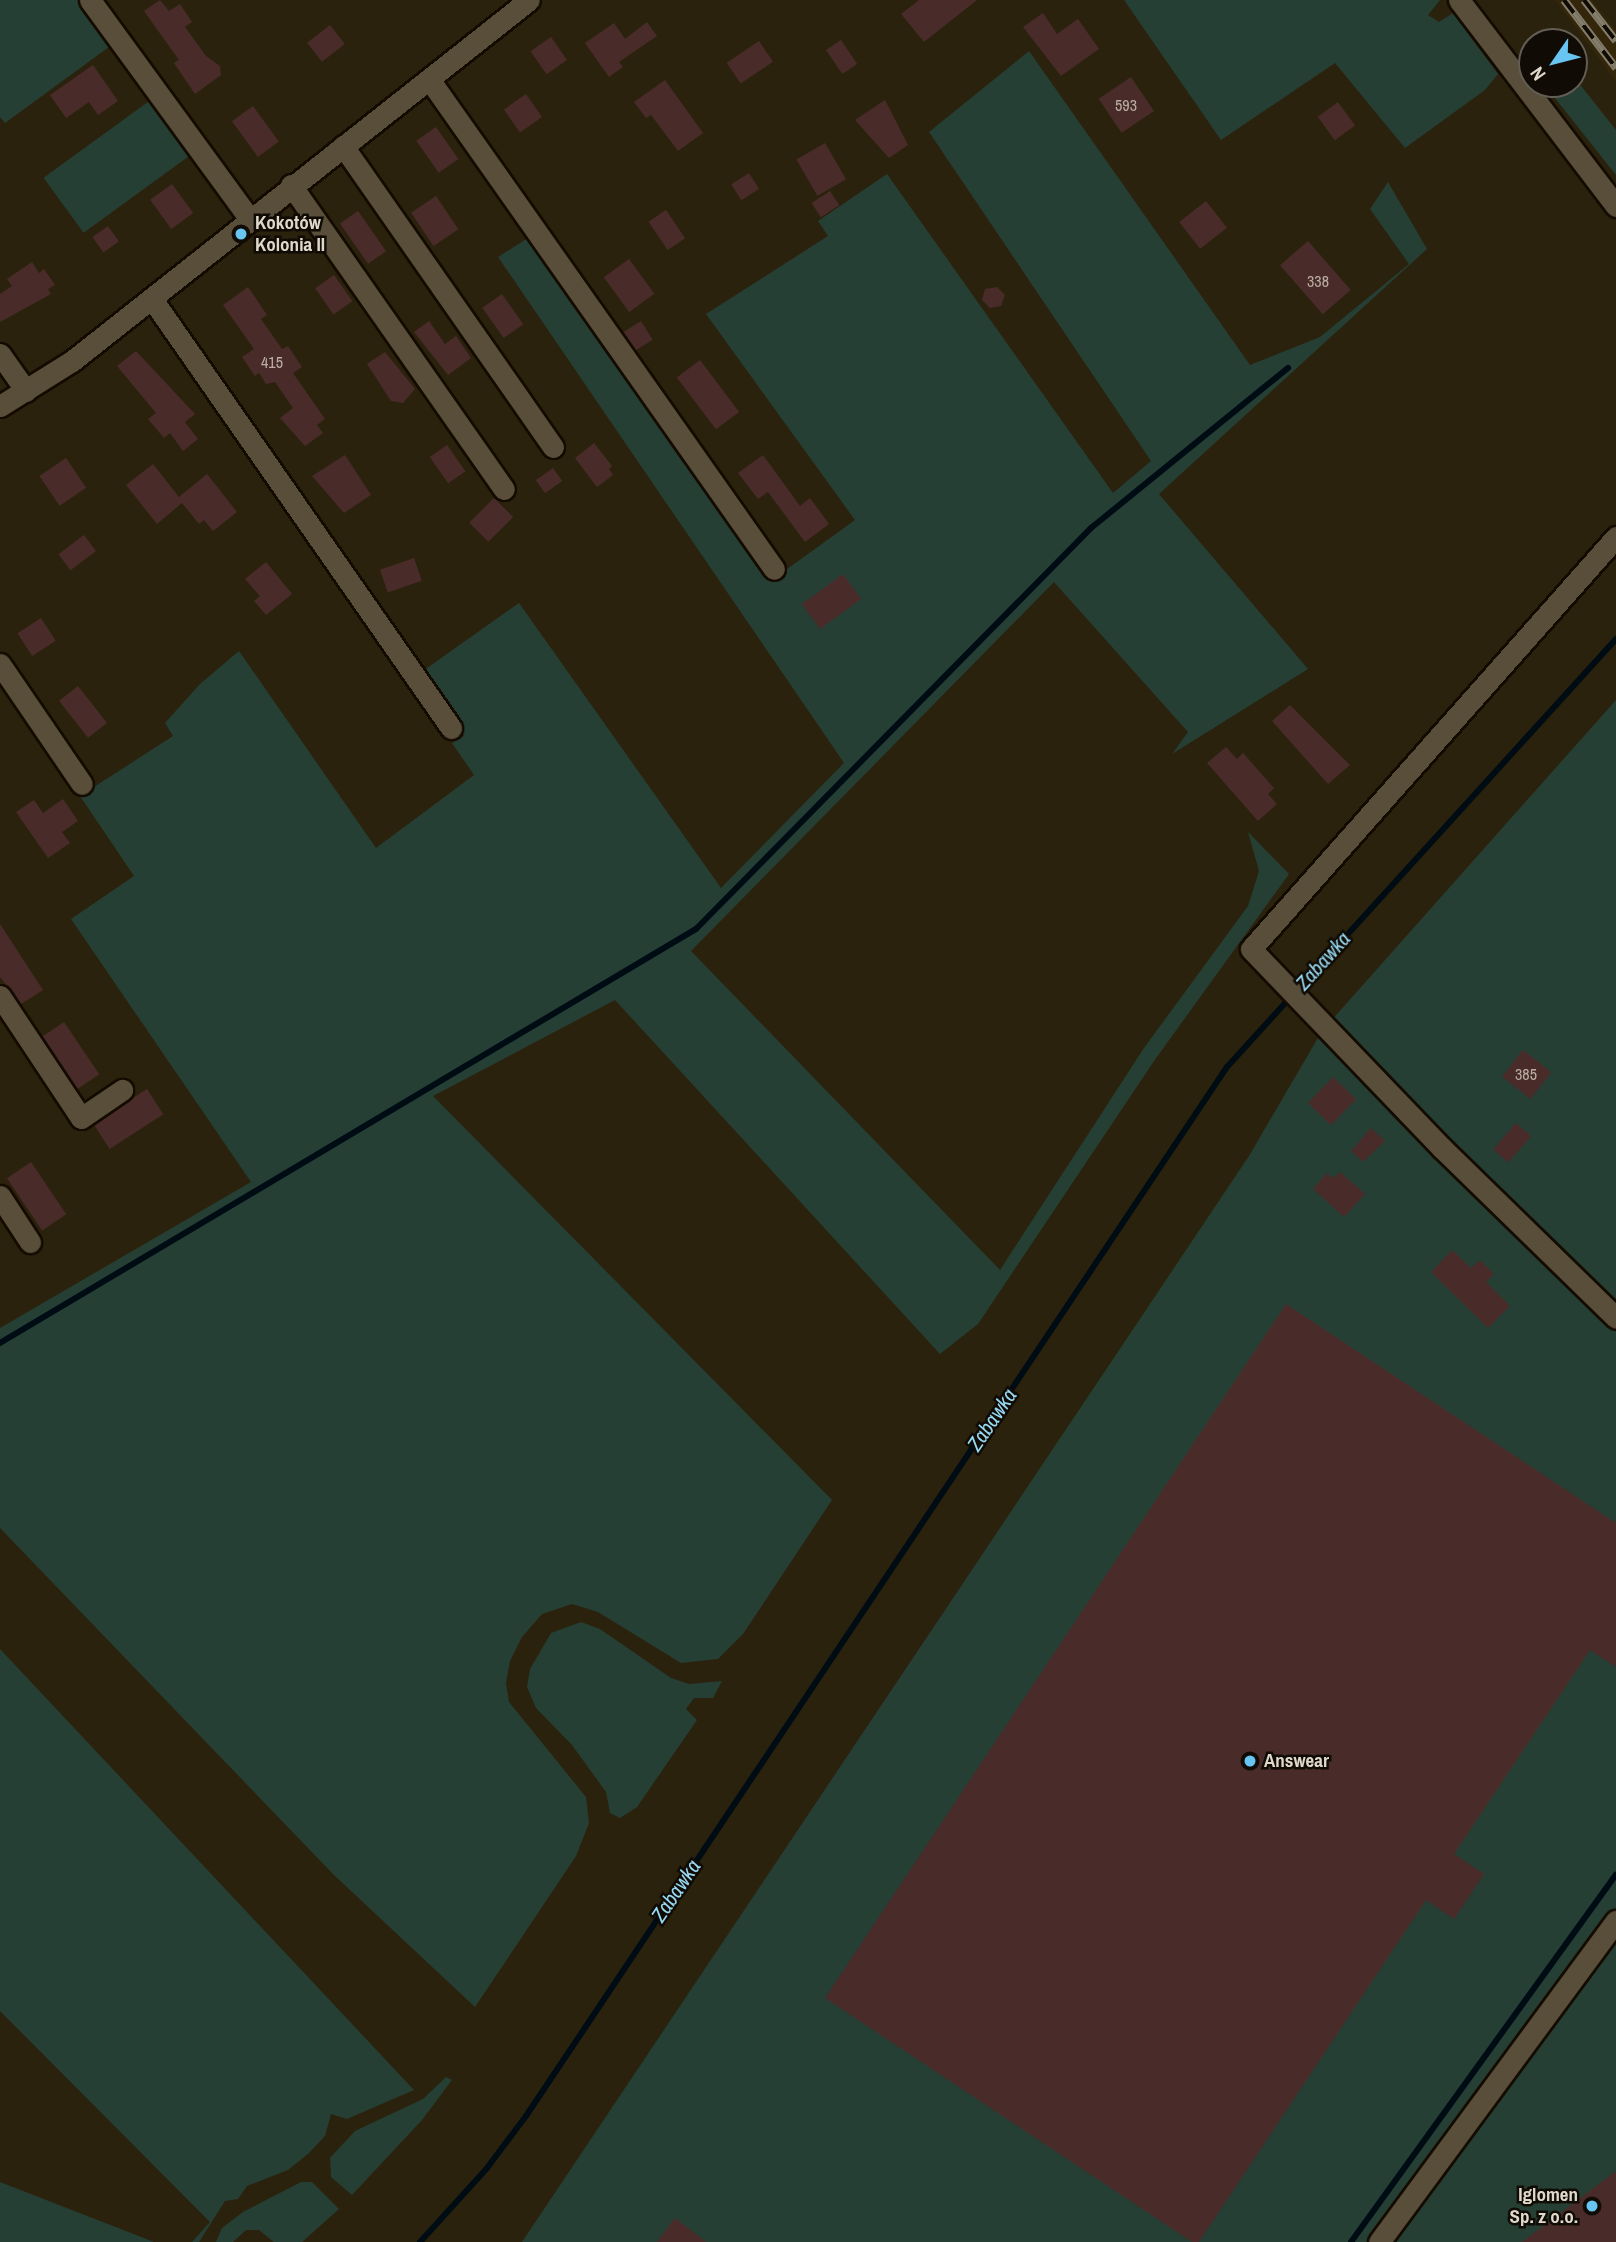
<!DOCTYPE html>
<meta charset="utf-8">
<style>
body{margin:0}
#map{position:relative;width:1616px;height:2242px;overflow:hidden;background:#2b220d;font-family:"Archivo Narrow",sans-serif}
div>[style]{position:absolute}
.built>*{inset:0;background:#33260a}
.green>*{inset:0;background:#263f34;transform-origin:0 0}
.stream>*{height:6px;margin:-3px;padding:0 3px;transform-origin:3px;border-radius:3px;background:#000c14}
.building>*{inset:0;background:#492c29;transform-origin:0 0}
.roads{filter:drop-shadow(2px 0 #140b00) drop-shadow(-2px 0 #140b00) drop-shadow(0 2px #140b00) drop-shadow(0 -2px #140b00)}
.minor>*{height:21px;margin:-10.5px;padding:0 10.5px;transform-origin:10.5px;border-radius:10.5px;background:#594e39}
.rail>*{height:8px;margin-top:-4px;transform-origin:0;background:repeating-linear-gradient(90deg,#100c05 0 16px,#847d6c 0 32px);box-sizing:border-box;border-block:2px solid #847d6c}
.dots>*{width:19px;height:19px;translate:-50% -50%;box-sizing:border-box;border:4px solid #100c05;border-radius:50%}
span{translate:-50% -50%;white-space:nowrap;text-align:center;line-height:1.15;-webkit-text-stroke:5px #100c05;paint-order:stroke}
.number-label{font-size:16px;color:#baaea3}
.number-label span{-webkit-text-stroke-width:0}
.poi-label{font-size:19px;color:#dfd9cc;font-weight:700}
.left{translate:0 -50%;text-align:left}
.right{translate:-100% -50%;text-align:right}
.water-label{font-size:21px;color:#98d9f2;font-style:italic}
.north{position:absolute;left:1518px;top:28px;width:70px;height:70px;box-sizing:border-box;background:#100c05;border:2px solid #635e55;border-radius:50%;rotate:235deg;font-size:19px;font-weight:700;line-height:28px;text-align:center;color:#dfd9cc}
.north::after{content:'';display:block;margin:auto;width:24px;height:32px;background:#68c4f0;clip-path:polygon(50% 0,100% 100%,50% 72%,0 100%)}
</style>
<div id="map">
<div class="built">
<i style="clip-path:polygon(1555px 0,1592px 0,1616px 31px,1616px 81px)"></i>
</div>
<div class="green">
<i style="clip-path:polygon(0 0,81px 0,113px 44px,5px 123px,0 117px)"></i>
<i style="clip-path:polygon(1124px 0,1440px 0,1428px 15px,1439px 22px,1453px 13px,1498px 74px,1485px 90px,1405px 148px,1335px 63px,1221px 140px)"></i>
<i style="clip-path:polygon(1029px 51px,1250px 365px,1320px 337px,1409px 264px,1370px 209px,1388px 182px,1427px 249px,1159px 494px,1308px 669px,1172px 754px,1188px 732px,1054px 582px,691px 951px,1000px 1270px,1144px 1048px,1248px 906px,1259px 871px,1248px 832px,1289px 874px,1154px 1061px,978px 1324px,940px 1354px,615px 1000px,433px 1096px,832px 1500px,743px 1634px,718px 1659px,681px 1663px,598px 1612px,572px 1604px,542px 1614px,522px 1637px,510px 1661px,506px 1683px,509px 1702px,586px 1797px,589px 1823px,576px 1856px,475px 2007px,334px 1875px,0 1528px,0 1328px,251px 1182px,71px 919px,134px 876px,80px 796px,173px 736px,165px 723px,200px 684px,239px 651px,376px 848px,474px 775px,452px 743px,464px 736px,420px 673px,519px 603px,721px 888px,844px 763px,498px 257px,531px 236px,776px 577px,855px 520px,706px 314px,828px 236px,818px 221px,887px 174px,1113px 493px,1151px 461px,929px 132px)"></i>
<i style="clip-path:polygon(1574px 77px,1616px 130px,1616px 175px,1547px 88px,1546px 84px,1574px 84px)"></i>
<i style="left:152px;top:99px;width:68px;height:134px;rotate:54deg"></i>
<i style="clip-path:polygon(1616px 700px,1616px 2242px,522px 2242px,1249px 1156px,1322px 1031px)"></i>
<i style="clip-path:polygon(581px 1622px,600px 1629px,671px 1678px,689px 1684px,722px 1681px,713px 1698px,694px 1698px,686px 1709px,697px 1720px,637px 1807px,620px 1818px,610px 1813px,606px 1792px,572px 1745px,536px 1708px,527px 1687px,530px 1669px,551px 1633px)"></i>
<i style="clip-path:polygon(0 1649px,414px 2090px,347px 2119px,331px 2114px,325px 2136px,309px 2153px,288px 2170px,247px 2186px,238px 2199px,225px 2201px,199px 2242px,192px 2242px,210px 2222px,0 2011px)"></i>
<i style="clip-path:polygon(446px 2077px,452px 2080px,422px 2120px,352px 2195px,331px 2177px,330px 2158px,355px 2131px,423px 2099px)"></i>
<i style="clip-path:polygon(0 2182px,154px 2242px,0 2242px)"></i>
<i style="clip-path:polygon(301px 2182px,312px 2182px,339px 2209px,302px 2242px,274px 2242px,259px 2230px,246px 2230px,233px 2242px,216px 2242px,222px 2228px,243px 2212px)"></i>
</div>
<div class="stream">
<i style="left:0;top:1343px;width:810px;rotate:-30.75deg"></i>
<i style="left:696px;top:929px;width:563px;rotate:-45.43deg"></i>
<i style="left:1091px;top:528px;width:254px;rotate:-39.1deg"></i>
<i style="left:420px;top:2242px;width:100px;rotate:-47.8deg"></i>
<i style="left:487px;top:2168px;width:65px;rotate:-53.1deg"></i>
<i style="left:526px;top:2116px;width:1262px;rotate:-56.25deg"></i>
<i style="left:1227px;top:1067px;width:578px;rotate:-47.73deg"></i>
<i style="left:1351px;top:2242px;width:453px;rotate:-54.2deg"></i>
</div>
<div class="building">
<i style="clip-path:polygon(160px 0,169px 11px,180px 4px,192px 22px,185px 27px,206px 56px,220px 66px,221px 75px,195px 94px,174px 63px,179px 60px,144px 11px)"></i>
<i style="clip-path:polygon(919px 0,977px 0,924px 42px,901px 14px)"></i>
<i style="clip-path:polygon(1043px 13px,1057px 34px,1078px 19px,1099px 49px,1061px 76px,1023px 27px)"></i>
<i style="clip-path:polygon(647px 22px,657px 36px,619px 62px,623px 67px,609px 77px,585px 43px,614px 23px,625px 39px)"></i>
<i style="left:330px;top:25px;width:24px;height:29px;rotate:52deg"></i>
<i style="left:551px;top:37px;width:28px;height:25px;rotate:55deg"></i>
<i style="left:841px;top:40px;width:29px;height:18px;rotate:56deg"></i>
<i style="left:759px;top:41px;width:25px;height:39px;rotate:56deg"></i>
<i style="clip-path:polygon(93px 65px,118px 101px,98px 115px,89px 102px,66px 118px,50px 95px)"></i>
<i style="left:1131px;top:77px;width:41px;height:39px;rotate:56deg"></i>
<i style="clip-path:polygon(665px 80px,703px 133px,678px 151px,651px 115px,646px 118px,634px 102px)"></i>
<i style="left:526px;top:94px;width:28px;height:27px;rotate:55deg"></i>
<i style="clip-path:polygon(885px 100px,908px 145px,889px 158px,855px 120px)"></i>
<i style="left:1338px;top:102px;width:29px;height:25px;rotate:54deg"></i>
<i style="left:253px;top:106px;width:44px;height:26px;rotate:54deg"></i>
<i style="left:436px;top:127px;width:39px;height:24px;rotate:55deg"></i>
<i style="left:825px;top:143px;width:42px;height:33px;rotate:60deg"></i>
<i style="left:749px;top:173px;width:19px;height:21px;rotate:58deg"></i>
<i style="left:172px;top:184px;width:36px;height:27px;rotate:54deg"></i>
<i style="left:830px;top:191px;width:17px;height:22px;rotate:57deg"></i>
<i style="left:436px;top:196px;width:40px;height:30px;rotate:56deg"></i>
<i style="left:1206px;top:201px;width:34px;height:34px;rotate:52deg"></i>
<i style="left:666px;top:210px;width:34px;height:21px;rotate:56deg"></i>
<i style="left:358px;top:211px;width:49px;height:22px;rotate:55deg"></i>
<i style="left:108px;top:226px;width:19px;height:19px;rotate:55deg"></i>
<i style="left:1308px;top:241px;width:65px;height:37px;rotate:49deg"></i>
<i style="left:629px;top:259px;width:43px;height:31px;rotate:54deg"></i>
<i style="clip-path:polygon(32px 262px,39px 273px,44px 269px,55px 285px,48px 289px,51px 294px,0 322px,0 294px,12px 286px,7px 279px)"></i>
<i style="left:334px;top:275px;width:32px;height:23px;rotate:55deg"></i>
<i style="clip-path:polygon(248px 287px,267px 315px,261px 319px,282px 349px,288px 346px,302px 367px,293px 373px,325px 419px,317px 425px,323px 433px,305px 446px,280px 418px,293px 408px,275px 382px,266px 384px,259px 373px,255px 376px,242px 357px,254px 349px,223px 305px)"></i>
<i style="clip-path:polygon(997px 287px,1005px 295px,1001px 306px,990px 308px,982px 300px,985px 289px)"></i>
<i style="left:502px;top:294px;width:37px;height:24px;rotate:55deg"></i>
<i style="clip-path:polygon(429px 321px,445px 344px,456px 336px,471px 358px,448px 375px,414px 332px)"></i>
<i style="left:641px;top:321px;width:22px;height:21px;rotate:58deg"></i>
<i style="clip-path:polygon(136px 351px,195px 414px,185px 422px,198px 439px,183px 451px,170px 433px,164px 438px,148px 419px,156px 413px,117px 366px)"></i>
<i style="clip-path:polygon(385px 352px,415px 389px,403px 403px,391px 401px,367px 364px)"></i>
<i style="left:700px;top:360px;width:65px;height:29px;rotate:53deg"></i>
<i style="clip-path:polygon(594px 443px,612px 466px,609px 469px,613px 475px,597px 487px,575px 458px)"></i>
<i style="left:447px;top:445px;width:32px;height:21px;rotate:55deg"></i>
<i style="clip-path:polygon(345px 455px,371px 495px,344px 513px,312px 476px)"></i>
<i style="clip-path:polygon(763px 455px,800px 506px,810px 498px,829px 524px,805px 542px,768px 492px,758px 499px,738px 473px)"></i>
<i style="left:66px;top:458px;width:36px;height:32px;rotate:56deg"></i>
<i style="clip-path:polygon(153px 464px,179px 497px,207px 474px,237px 512px,213px 531px,204px 520px,199px 524px,182px 503px,157px 524px,126px 485px)"></i>
<i style="left:553px;top:468px;width:16px;height:21px;rotate:55deg"></i>
<i style="left:494px;top:498px;width:27px;height:35px;rotate:45deg"></i>
<i style="left:84px;top:535px;width:20px;height:32px;rotate:53deg"></i>
<i style="left:414px;top:558px;width:24px;height:36px;rotate:71deg"></i>
<i style="clip-path:polygon(266px 562px,292px 594px,266px 615px,254px 601px,260px 596px,245px 579px)"></i>
<i style="left:843px;top:574px;width:31px;height:51px;rotate:54deg"></i>
<i style="left:41px;top:618px;width:27px;height:28px;rotate:57deg"></i>
<i style="left:78px;top:686px;width:47px;height:24px;rotate:52deg"></i>
<i style="clip-path:polygon(1290px 705px,1350px 765px,1328px 784px,1272px 721px)"></i>
<i style="clip-path:polygon(1226px 747px,1237px 759px,1243px 753px,1274px 788px,1268px 794px,1277px 804px,1258px 821px,1207px 763px)"></i>
<i style="clip-path:polygon(63px 799px,78px 821px,62px 832px,70px 843px,48px 858px,16px 812px,34px 800px,43px 813px)"></i>
<i style="clip-path:polygon(0 924px,43px 990px,21px 1004px,0 977px)"></i>
<i style="left:64px;top:1022px;width:63px;height:26px;rotate:56deg"></i>
<i style="left:1523px;top:1050px;width:36px;height:34px;rotate:38deg"></i>
<i style="left:1333px;top:1077px;width:32px;height:36px;rotate:44deg"></i>
<i style="left:147px;top:1089px;width:30px;height:64px;rotate:57deg"></i>
<i style="left:1516px;top:1123px;width:20px;height:35px;rotate:41deg"></i>
<i style="clip-path:polygon(1371px 1128px,1385px 1141px,1363px 1162px,1351px 1151px)"></i>
<i style="left:31px;top:1162px;width:63px;height:29px;rotate:56deg"></i>
<i style="clip-path:polygon(1340px 1172px,1365px 1194px,1344px 1217px,1313px 1189px,1327px 1173px,1333px 1178px)"></i>
<i style="clip-path:polygon(1452px 1250px,1471px 1268px,1480px 1260px,1494px 1274px,1486px 1282px,1510px 1306px,1488px 1328px,1431px 1272px)"></i>
<i style="clip-path:polygon(1286px 1304px,1616px 1523px,1616px 1667px,1590px 1650px,1454px 1854px,1484px 1874px,1454px 1919px,1426px 1900px,1199px 2242px,1192px 2242px,825px 1998px)"></i>
<i style="clip-path:polygon(1616px 2171px,1616px 2242px,1522px 2242px)"></i>
<i style="clip-path:polygon(675px 2218px,706px 2242px,657px 2242px)"></i>
</div>
<div class="roads">
<div class="minor">
<i style="left:90px;top:0;width:270px;rotate:53.9deg"></i>
<i style="left:1459px;top:0;width:259px;rotate:52.7deg"></i>
<i style="left:429px;top:79px;width:599px;rotate:54.85deg"></i>
<i style="left:343px;top:146px;width:367px;rotate:55.1deg"></i>
<i style="left:291px;top:185px;width:371px;rotate:55deg"></i>
<i style="left:152px;top:299px;width:523px;rotate:55.12deg"></i>
<i style="left:0;top:354px;width:45px;rotate:54.9deg"></i>
<i style="left:0;top:406px;width:85px;rotate:-32deg"></i>
<i style="left:72px;top:361px;width:582px;rotate:-38.31deg"></i>
<i style="left:1616px;top:537px;width:550px;rotate:131.54deg"></i>
<i style="left:1251px;top:949px;width:276px;rotate:46.2deg"></i>
<i style="left:1442px;top:1148px;width:243px;rotate:44.3deg"></i>
<i style="left:0;top:664px;width:145px;rotate:55.7deg"></i>
<i style="left:0;top:996px;width:146px;rotate:56.4deg"></i>
<i style="left:81px;top:1118px;width:50px;rotate:-34.3deg"></i>
<i style="left:0;top:1196px;width:55px;rotate:56.9deg"></i>
<i style="left:1379px;top:2242px;width:399px;rotate:-53.6deg"></i>
</div>
</div>
<div class="rail">
<i style="left:1564px;top:0;width:86px;rotate:52.6deg"></i>
<i style="left:1584px;top:0;width:52px;rotate:52deg"></i>
</div>
<div class="dots">
<i style="left:241px;top:234px;background:#68c4f0"></i>
<i style="left:1250px;top:1761px;background:#68c4f0"></i>
<i style="left:1592px;top:2206px;background:#68c4f0"></i>
</div>
<div class="number-label">
<span style="left:1126px;top:105px">593</span>
<span style="left:1318px;top:281px">338</span>
<span style="left:272px;top:362px">415</span>
<span style="left:1526px;top:1074px">385</span>
</div>
<div class="poi-label">
<span class="left" style="left:255px;top:234px">Kokotów<br>Kolonia II</span>
<span class="left" style="left:1264px;top:1761px">Answear</span>
<span class="right" style="left:1578px;top:2206px">Iglomen<br>Sp. z o.o.</span>
</div>
<div class="water-label">
<span style="left:1323px;top:961px;rotate:-48deg">Zabawka</span>
<span style="left:992px;top:1420px;rotate:-56deg">Zabawka</span>
<span style="left:676px;top:1891px;rotate:-56deg">Zabawka</span>
</div>
<div class="north">N</div>
</div>
